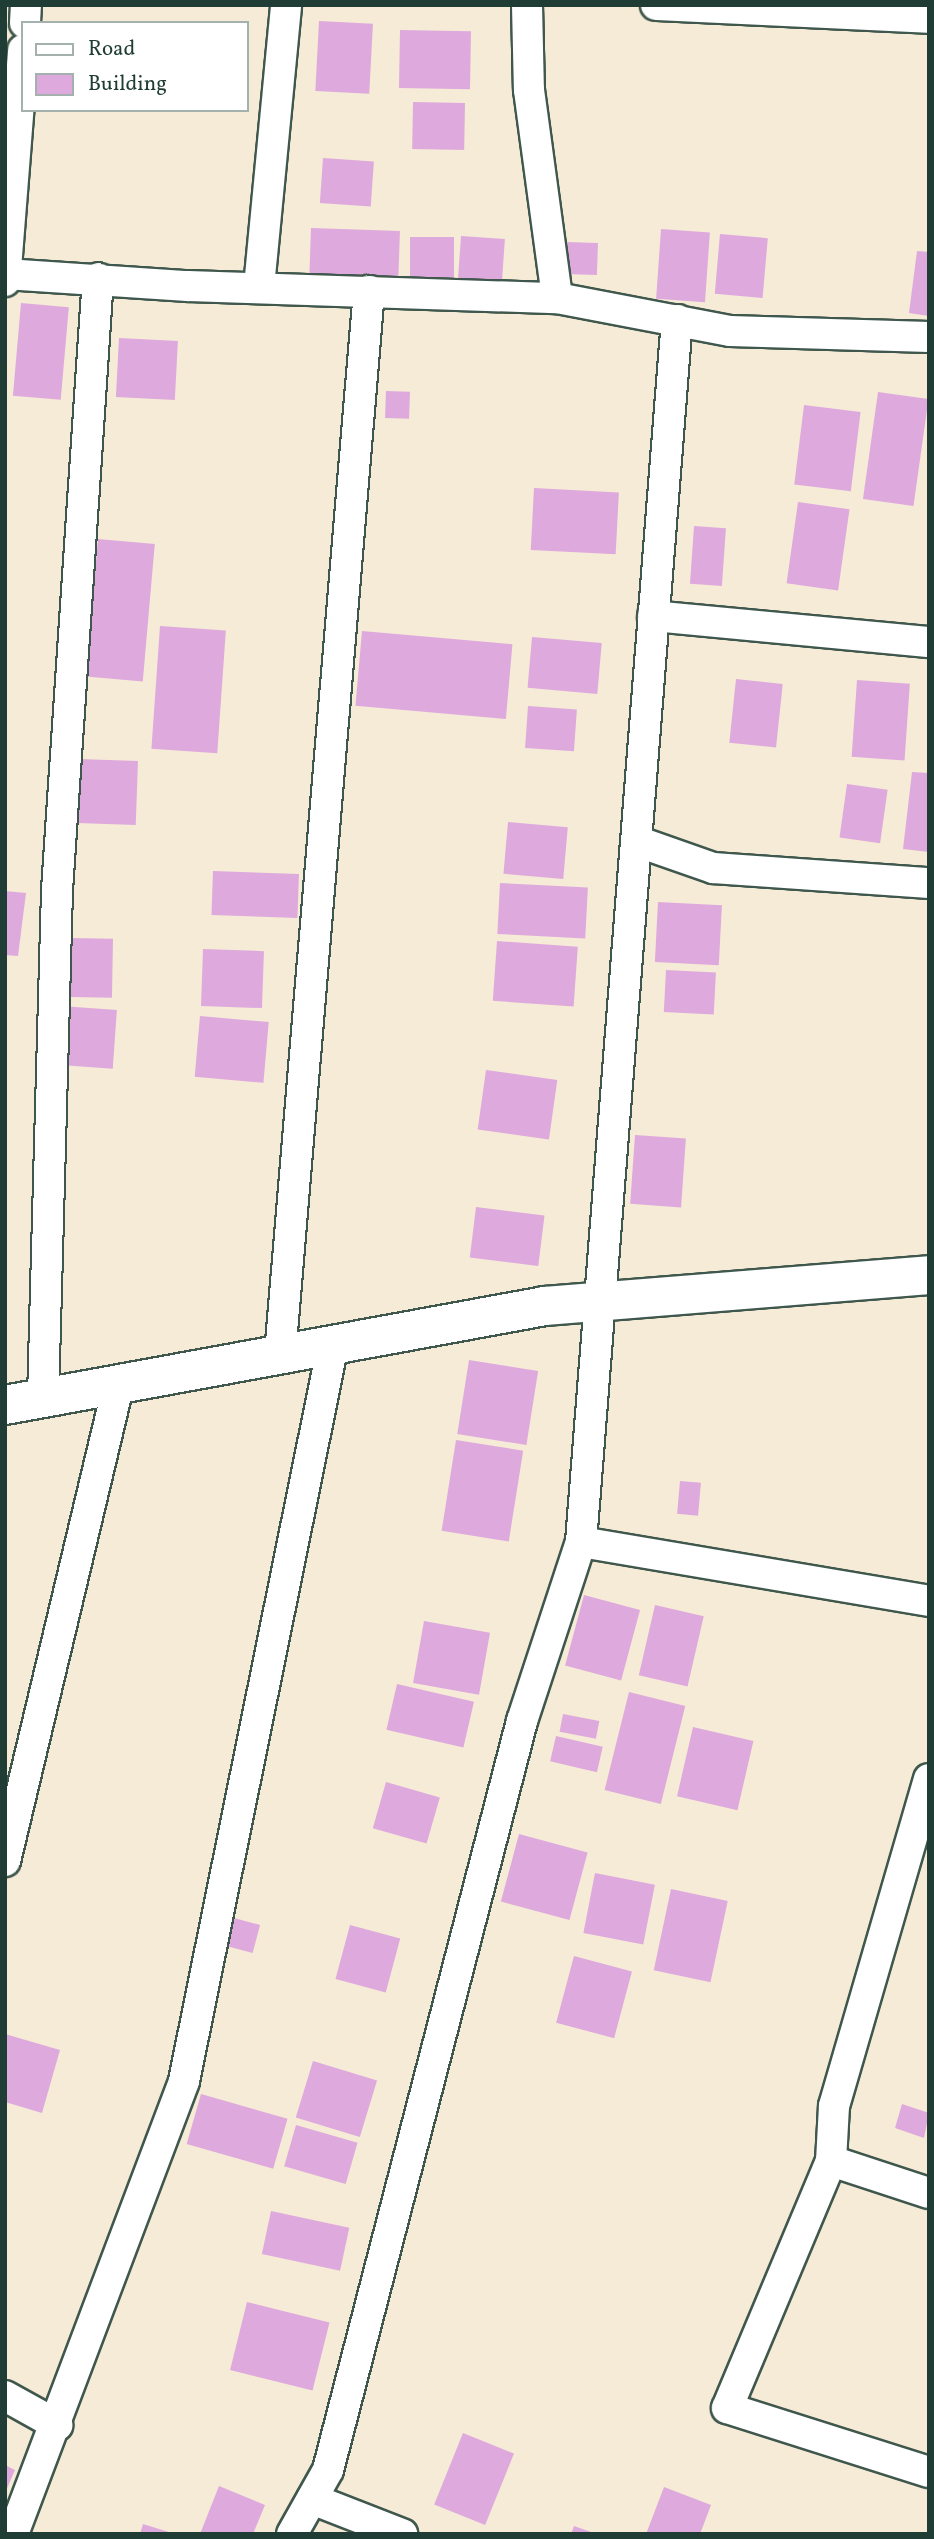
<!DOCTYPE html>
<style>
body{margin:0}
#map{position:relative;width:934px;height:2539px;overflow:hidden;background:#f5ebd7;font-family:Vollkorn,serif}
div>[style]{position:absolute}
.building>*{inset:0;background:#deaadd;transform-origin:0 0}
.roads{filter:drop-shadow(2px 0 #3f574c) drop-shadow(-2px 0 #3f574c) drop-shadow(0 2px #3f574c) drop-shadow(0 -2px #3f574c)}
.minor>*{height:30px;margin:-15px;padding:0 15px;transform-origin:15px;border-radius:15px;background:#fff}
.tertiary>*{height:38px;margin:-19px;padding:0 19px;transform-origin:19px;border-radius:19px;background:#fff}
span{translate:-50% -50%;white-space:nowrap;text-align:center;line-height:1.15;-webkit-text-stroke:7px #fff;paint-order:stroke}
.frame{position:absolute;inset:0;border:7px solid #1f3d34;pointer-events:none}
.legend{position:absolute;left:21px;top:21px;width:228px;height:91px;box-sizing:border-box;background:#fff;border:2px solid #a5b1ae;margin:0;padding:9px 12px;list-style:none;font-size:21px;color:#1f3d34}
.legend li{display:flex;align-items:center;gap:14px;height:35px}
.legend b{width:35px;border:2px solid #a5b1ae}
</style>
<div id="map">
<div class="building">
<i style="left:319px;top:21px;width:54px;height:70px;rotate:3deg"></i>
<i style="left:400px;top:30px;width:71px;height:58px;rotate:1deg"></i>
<i style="left:413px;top:102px;width:52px;height:47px;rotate:1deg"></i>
<i style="left:323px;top:158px;width:51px;height:45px;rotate:4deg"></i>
<i style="left:311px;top:228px;width:89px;height:52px;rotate:2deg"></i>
<i style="left:661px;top:229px;width:49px;height:70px;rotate:4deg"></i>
<i style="left:720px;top:234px;width:48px;height:60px;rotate:5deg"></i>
<i style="left:461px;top:236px;width:44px;height:61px;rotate:4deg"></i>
<i style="left:410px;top:237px;width:44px;height:64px"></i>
<i style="left:566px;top:242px;width:32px;height:32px;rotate:2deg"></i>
<i style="clip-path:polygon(917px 251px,929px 252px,929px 316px,909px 313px)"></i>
<i style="left:21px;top:303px;width:48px;height:93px;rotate:5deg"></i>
<i style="left:119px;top:338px;width:59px;height:59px;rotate:3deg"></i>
<i style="left:386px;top:391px;width:24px;height:27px;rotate:2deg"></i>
<i style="left:878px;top:392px;width:51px;height:108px;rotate:8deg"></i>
<i style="left:804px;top:405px;width:57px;height:80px;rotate:7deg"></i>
<i style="left:534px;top:488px;width:85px;height:62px;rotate:3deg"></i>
<i style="left:798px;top:502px;width:52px;height:82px;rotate:8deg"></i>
<i style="left:694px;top:526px;width:32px;height:58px;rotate:4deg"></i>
<i style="left:98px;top:539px;width:57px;height:138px;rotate:5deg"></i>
<i style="left:160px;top:626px;width:66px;height:123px;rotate:4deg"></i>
<i style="left:362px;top:631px;width:151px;height:75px;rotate:5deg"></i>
<i style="left:532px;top:637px;width:70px;height:51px;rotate:5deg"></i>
<i style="left:736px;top:679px;width:47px;height:64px;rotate:6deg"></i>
<i style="left:857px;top:680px;width:53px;height:77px;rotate:4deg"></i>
<i style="left:528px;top:706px;width:49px;height:42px;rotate:4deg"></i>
<i style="left:79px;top:759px;width:59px;height:64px;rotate:2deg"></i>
<i style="clip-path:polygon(912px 772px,929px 773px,929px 852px,903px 849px)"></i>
<i style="left:847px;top:784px;width:41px;height:54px;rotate:8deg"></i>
<i style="left:508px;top:822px;width:60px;height:52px;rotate:5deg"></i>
<i style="left:213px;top:871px;width:86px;height:44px;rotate:2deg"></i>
<i style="left:500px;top:883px;width:88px;height:51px;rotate:3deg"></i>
<i style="clip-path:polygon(5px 891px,26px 893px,18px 956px,5px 955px)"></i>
<i style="left:658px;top:902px;width:64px;height:60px;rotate:3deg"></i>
<i style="left:71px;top:938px;width:42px;height:59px;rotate:1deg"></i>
<i style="left:497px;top:941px;width:81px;height:60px;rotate:4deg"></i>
<i style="left:203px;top:949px;width:61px;height:57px;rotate:2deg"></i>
<i style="left:666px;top:970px;width:50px;height:42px;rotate:3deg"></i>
<i style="left:61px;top:1006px;width:56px;height:59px;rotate:4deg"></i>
<i style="left:200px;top:1016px;width:69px;height:61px;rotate:5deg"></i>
<i style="left:486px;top:1070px;width:72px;height:60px;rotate:8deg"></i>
<i style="left:635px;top:1135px;width:51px;height:69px;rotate:4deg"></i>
<i style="left:476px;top:1207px;width:69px;height:51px;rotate:7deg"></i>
<i style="left:469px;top:1360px;width:70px;height:75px;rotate:9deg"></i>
<i style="left:456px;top:1440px;width:68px;height:92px;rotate:9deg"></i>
<i style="left:680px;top:1481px;width:21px;height:33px;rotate:5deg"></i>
<i style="left:584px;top:1595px;width:58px;height:73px;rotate:15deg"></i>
<i style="left:655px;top:1605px;width:50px;height:72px;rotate:13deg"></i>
<i style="left:424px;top:1621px;width:67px;height:63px;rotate:10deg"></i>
<i style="left:397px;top:1684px;width:79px;height:47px;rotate:13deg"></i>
<i style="left:629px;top:1692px;width:58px;height:101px;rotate:14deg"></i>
<i style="left:563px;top:1714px;width:37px;height:18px;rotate:11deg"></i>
<i style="left:693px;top:1727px;width:62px;height:71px;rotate:13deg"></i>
<i style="left:556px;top:1736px;width:48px;height:26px;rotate:13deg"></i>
<i style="left:386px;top:1782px;width:56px;height:48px;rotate:16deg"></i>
<i style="left:519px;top:1834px;width:71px;height:70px;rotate:15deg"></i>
<i style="left:595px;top:1873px;width:61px;height:61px;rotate:11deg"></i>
<i style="left:671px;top:1889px;width:58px;height:83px;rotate:12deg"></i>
<i style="left:234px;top:1918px;width:27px;height:29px;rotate:15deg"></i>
<i style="left:350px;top:1925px;width:52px;height:56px;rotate:15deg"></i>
<i style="left:574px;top:1956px;width:60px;height:69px;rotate:15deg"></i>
<i style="clip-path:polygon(5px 2034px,60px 2050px,42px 2113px,5px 2102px)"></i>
<i style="left:313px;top:2061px;width:67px;height:59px;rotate:17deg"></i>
<i style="left:201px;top:2094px;width:90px;height:52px;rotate:16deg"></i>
<i style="clip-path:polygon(902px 2104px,929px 2113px,924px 2138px,895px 2128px)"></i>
<i style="left:296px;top:2125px;width:64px;height:43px;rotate:16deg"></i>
<i style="left:271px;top:2211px;width:80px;height:44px;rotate:12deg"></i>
<i style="left:247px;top:2302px;width:85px;height:70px;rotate:14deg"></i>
<i style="left:463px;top:2433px;width:55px;height:77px;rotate:22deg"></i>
<i style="clip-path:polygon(5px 2465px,15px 2470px,5px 2493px)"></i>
<i style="clip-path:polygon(219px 2486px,265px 2505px,253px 2534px,200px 2534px)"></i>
<i style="clip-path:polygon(664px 2487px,711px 2505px,700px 2534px,646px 2534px)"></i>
<i style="clip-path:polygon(143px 2524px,172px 2533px,172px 2534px,140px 2534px)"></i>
<i style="clip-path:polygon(574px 2526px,594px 2533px,594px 2534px,571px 2534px)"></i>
</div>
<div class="roads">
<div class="minor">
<i style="left:527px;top:5px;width:85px;rotate:88.7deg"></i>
<i style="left:529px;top:90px;width:210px;rotate:82.3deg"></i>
<i style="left:656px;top:5px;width:273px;rotate:2.7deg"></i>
<i style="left:25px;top:23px;width:18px;rotate:-87deg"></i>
<i style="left:5px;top:274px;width:183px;rotate:3.8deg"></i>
<i style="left:188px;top:286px;width:369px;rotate:1.9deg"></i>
<i style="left:557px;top:298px;width:176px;rotate:10.8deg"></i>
<i style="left:730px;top:331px;width:199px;rotate:1.7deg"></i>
<i style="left:5px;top:281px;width:232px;rotate:-85.5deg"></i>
<i style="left:259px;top:287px;width:283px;rotate:-84.5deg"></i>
<i style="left:653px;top:616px;width:277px;rotate:5.4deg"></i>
<i style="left:636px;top:841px;width:82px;rotate:19.3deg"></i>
<i style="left:713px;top:868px;width:217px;rotate:4deg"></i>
<i style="left:280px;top:1355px;width:1068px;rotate:-85.22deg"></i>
<i style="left:43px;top:1398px;width:508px;rotate:-88.42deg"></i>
<i style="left:57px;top:890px;width:613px;rotate:-86.17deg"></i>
<i style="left:581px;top:1542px;width:353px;rotate:9.6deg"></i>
<i style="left:929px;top:1779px;width:341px;rotate:106.2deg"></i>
<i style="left:834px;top:2106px;width:55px;rotate:93.1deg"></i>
<i style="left:831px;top:2161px;width:268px;rotate:112.8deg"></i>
<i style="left:727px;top:2408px;width:212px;rotate:17.6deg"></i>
<i style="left:5px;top:1861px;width:490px;rotate:-76.6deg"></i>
<i style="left:831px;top:2161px;width:103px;rotate:18.1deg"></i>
<i style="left:5px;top:2396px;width:60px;rotate:29.1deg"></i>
<i style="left:312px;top:2499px;width:97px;rotate:21.3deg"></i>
<i style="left:13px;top:2534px;width:484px;rotate:-69.3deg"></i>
<i style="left:184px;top:2081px;width:751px;rotate:-78.56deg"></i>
<i style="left:292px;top:2534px;width:73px;rotate:-60.6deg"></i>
<i style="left:328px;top:2470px;width:774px;rotate:-75.48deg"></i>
<i style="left:522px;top:1721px;width:188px;rotate:-71.8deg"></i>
<i style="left:581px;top:1542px;width:1226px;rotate:-85.51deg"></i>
</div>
<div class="tertiary">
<i style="left:5px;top:1405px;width:549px;rotate:-10.39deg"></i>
<i style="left:545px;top:1306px;width:385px;rotate:-4.6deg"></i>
</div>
</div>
<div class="frame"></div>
<ul class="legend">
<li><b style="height:9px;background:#fff"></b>Road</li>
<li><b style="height:19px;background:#deaadd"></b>Building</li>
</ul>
</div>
